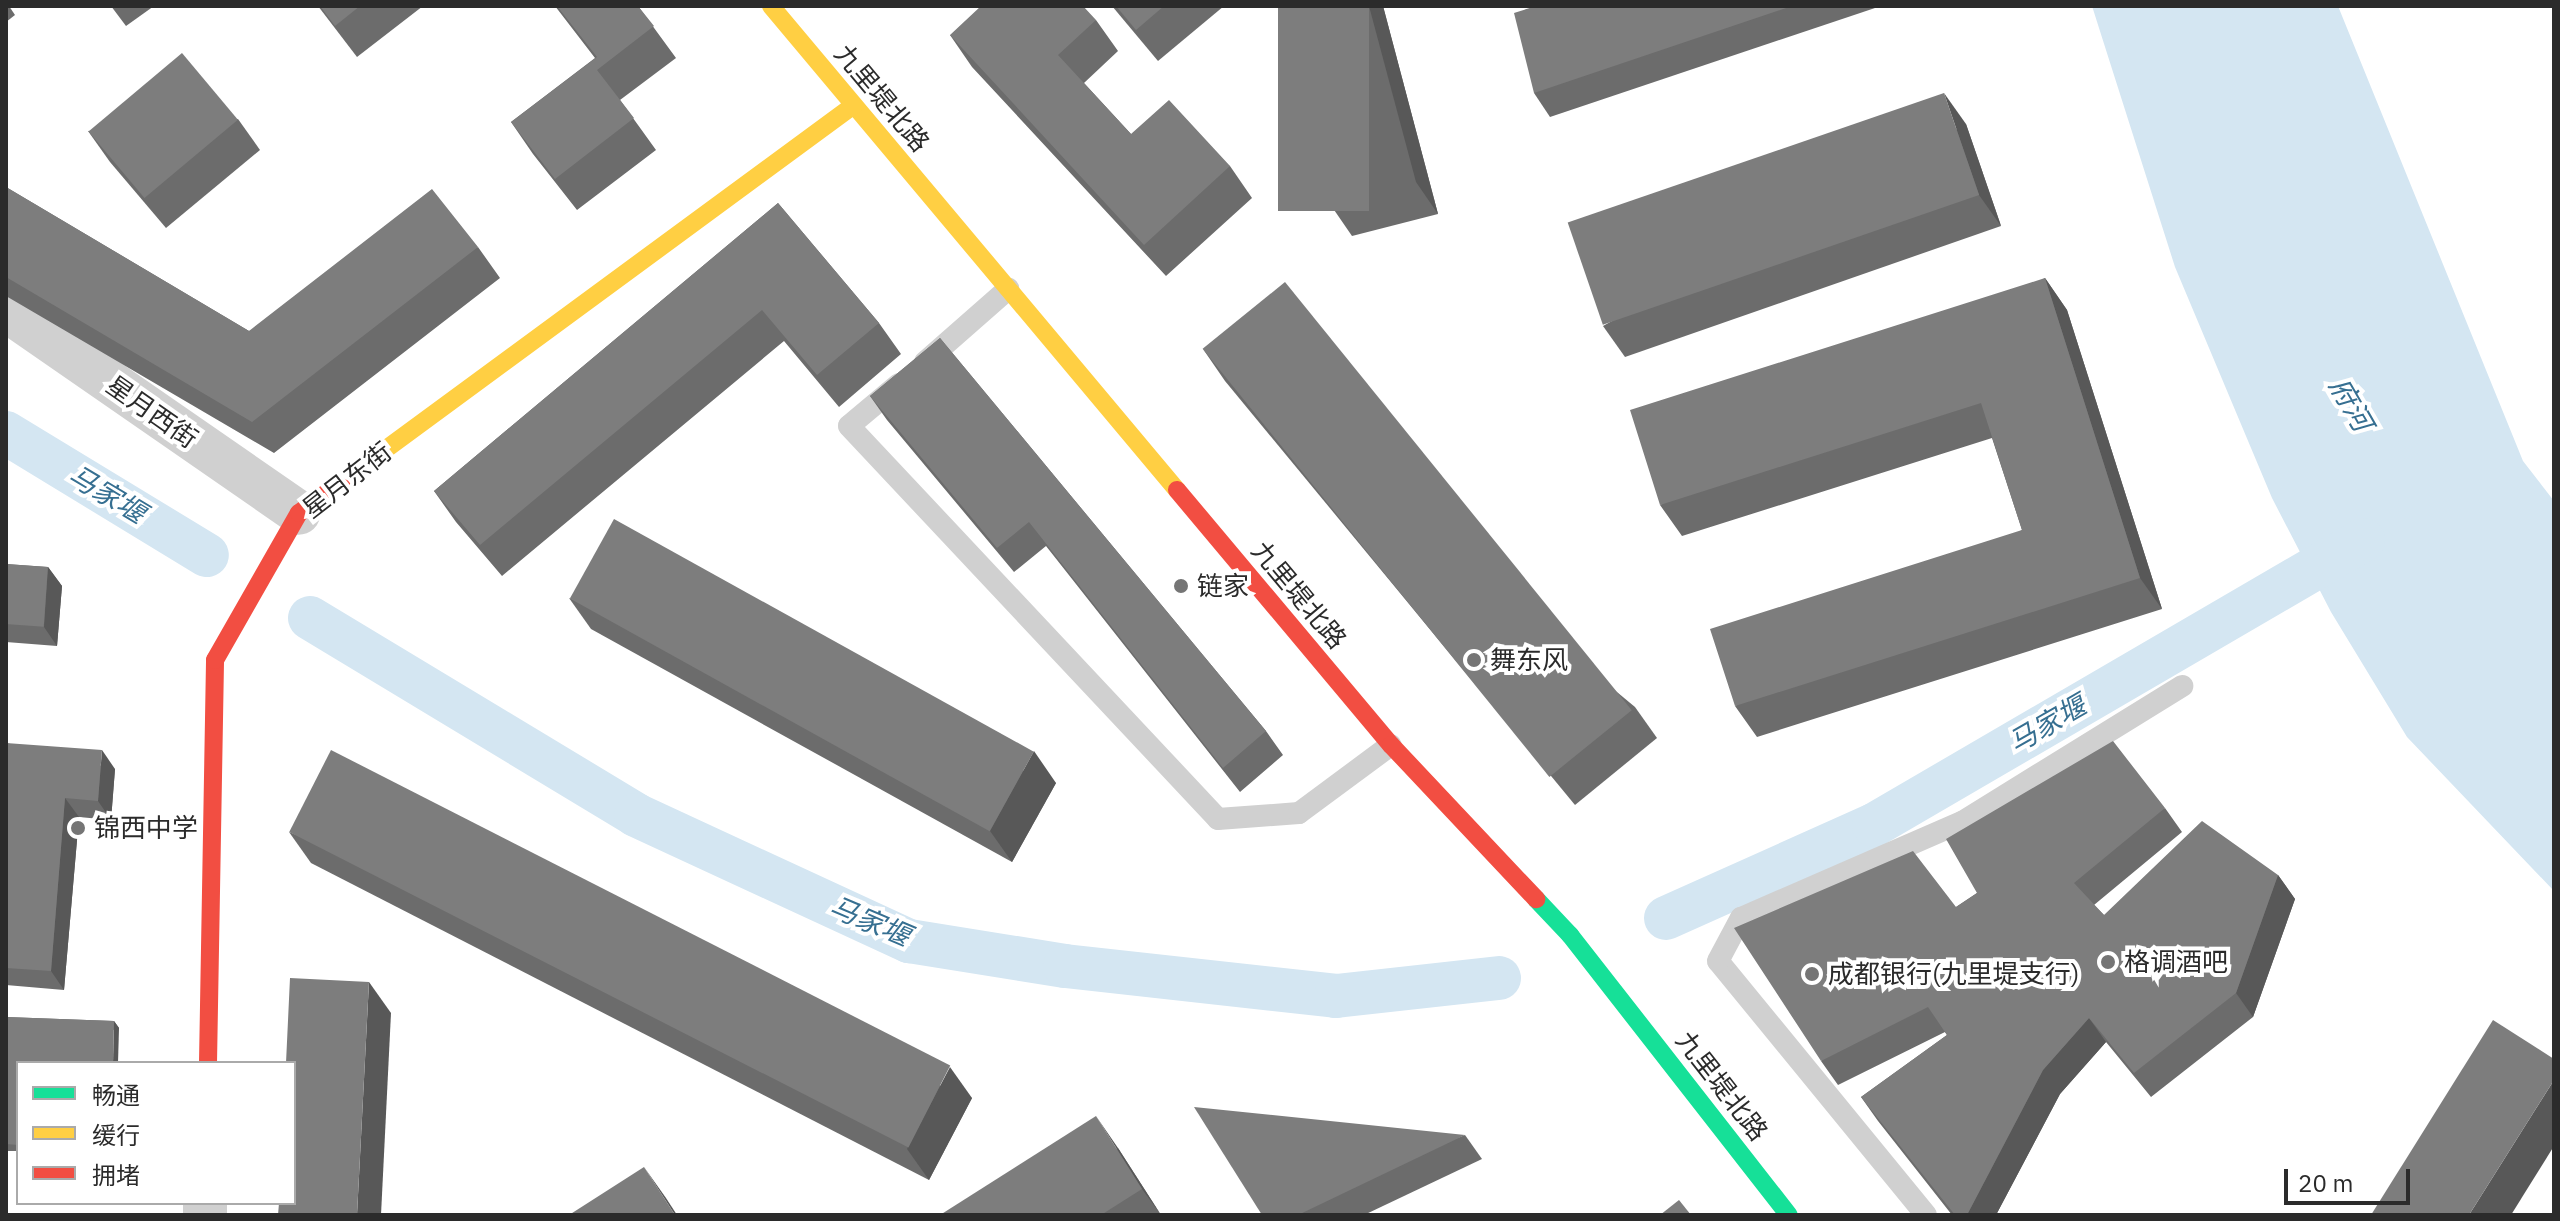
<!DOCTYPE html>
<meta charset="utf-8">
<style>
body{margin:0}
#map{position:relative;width:2560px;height:1221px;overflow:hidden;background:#fff;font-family:"IBM Plex Sans","Noto Sans SC",sans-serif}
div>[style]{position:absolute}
.water>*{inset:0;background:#d4e6f2}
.canal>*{height:44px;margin:-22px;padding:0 22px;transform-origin:22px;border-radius:22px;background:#d4e6f2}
.lane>*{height:22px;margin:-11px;padding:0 11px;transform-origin:11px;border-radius:11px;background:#d0d0d0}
.street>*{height:44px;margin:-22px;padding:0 22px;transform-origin:22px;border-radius:22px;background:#d0d0d0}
.fast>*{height:18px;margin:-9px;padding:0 9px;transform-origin:9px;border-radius:9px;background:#16e098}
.slow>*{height:18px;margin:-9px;padding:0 9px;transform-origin:9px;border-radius:9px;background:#ffcf43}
.jam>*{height:18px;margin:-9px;padding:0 9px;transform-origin:9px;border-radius:9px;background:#f24e42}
.wall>*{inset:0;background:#6c6c6c}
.shaded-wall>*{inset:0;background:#585858}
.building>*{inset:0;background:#7d7d7d;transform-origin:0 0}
.dots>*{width:22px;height:22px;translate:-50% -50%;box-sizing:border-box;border:4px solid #fff;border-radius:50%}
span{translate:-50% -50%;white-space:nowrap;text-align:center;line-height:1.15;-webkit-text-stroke:8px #fff;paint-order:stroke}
.street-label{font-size:26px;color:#2b2b2b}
.poi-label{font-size:26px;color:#2b2b2b}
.left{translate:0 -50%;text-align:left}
.water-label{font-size:28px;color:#366f91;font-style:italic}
.frame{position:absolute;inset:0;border:8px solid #2b2b2b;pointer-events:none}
.legend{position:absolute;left:16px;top:1061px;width:280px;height:144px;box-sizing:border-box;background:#fff;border:2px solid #aaa;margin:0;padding:10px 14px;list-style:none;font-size:24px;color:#2b2b2b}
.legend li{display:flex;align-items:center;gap:16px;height:40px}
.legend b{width:40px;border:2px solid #aaa}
.scale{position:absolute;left:2284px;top:1169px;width:126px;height:36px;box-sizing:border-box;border:4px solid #2b2b2b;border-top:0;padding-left:10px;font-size:24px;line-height:28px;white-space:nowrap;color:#2b2b2b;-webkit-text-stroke:6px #fff;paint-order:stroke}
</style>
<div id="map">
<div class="water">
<i style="clip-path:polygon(2092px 6px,2338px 6px,2523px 461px,2554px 501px,2554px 891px,2407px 737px,2331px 612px,2272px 498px,2175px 267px)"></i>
</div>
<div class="canal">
<i style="left:6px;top:433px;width:235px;rotate:31.3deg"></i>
<i style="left:310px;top:618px;width:381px;rotate:31.1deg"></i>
<i style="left:636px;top:815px;width:301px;rotate:24.8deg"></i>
<i style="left:909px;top:941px;width:158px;rotate:9.1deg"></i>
<i style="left:1065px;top:966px;width:273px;rotate:6.3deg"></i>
<i style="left:1336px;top:996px;width:164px;rotate:-6.3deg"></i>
<i style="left:1666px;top:918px;width:228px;rotate:-24.1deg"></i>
<i style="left:1874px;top:825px;width:566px;rotate:-30.23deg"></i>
</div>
<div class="lane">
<i style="left:925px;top:362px;width:111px;rotate:-41.3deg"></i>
<i style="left:899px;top:384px;width:65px;rotate:140deg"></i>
<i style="left:849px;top:426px;width:539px;rotate:46.8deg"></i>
<i style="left:1218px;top:819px;width:81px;rotate:-4.2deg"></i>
<i style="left:1299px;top:813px;width:114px;rotate:-36.5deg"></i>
<i style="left:1926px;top:1215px;width:328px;rotate:-129.3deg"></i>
<i style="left:1718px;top:961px;width:49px;rotate:-61.9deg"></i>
<i style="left:1741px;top:918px;width:241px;rotate:-23.5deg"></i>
<i style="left:1962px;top:822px;width:259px;rotate:-31.7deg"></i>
</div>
<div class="street">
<i style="left:6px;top:310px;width:356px;rotate:34.7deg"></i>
<i style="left:205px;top:1215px;width:12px;rotate:-90deg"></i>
</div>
<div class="fast">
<i style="left:1536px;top:899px;width:50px;rotate:46.6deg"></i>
<i style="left:1570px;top:935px;width:355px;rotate:52deg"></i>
</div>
<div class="slow">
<i style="left:771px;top:6px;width:632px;rotate:50.01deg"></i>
<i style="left:367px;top:463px;width:604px;rotate:-36.32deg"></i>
</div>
<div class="jam">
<i style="left:1177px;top:490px;width:333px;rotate:50deg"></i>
<i style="left:1391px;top:745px;width:212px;rotate:46.7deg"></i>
<i style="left:208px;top:1063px;width:403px;rotate:-89deg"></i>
<i style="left:215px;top:660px;width:169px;rotate:-60.3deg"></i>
<i style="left:299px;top:513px;width:84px;rotate:-36.3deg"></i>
</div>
<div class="wall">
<i style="clip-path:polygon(6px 6px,9px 6px,15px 15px,6px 22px)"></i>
<i style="clip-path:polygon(111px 6px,154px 6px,126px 26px)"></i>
<i style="clip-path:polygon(318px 6px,423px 6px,357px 57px)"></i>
<i style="clip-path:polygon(555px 6px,638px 6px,676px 58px,620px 100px,656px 150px,577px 210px,533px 154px,511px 122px,595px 58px)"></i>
<i style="clip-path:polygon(1112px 6px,1224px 6px,1158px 61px)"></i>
<i style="clip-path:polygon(1278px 6px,1383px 6px,1438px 214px,1352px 236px,1330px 204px)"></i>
<i style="clip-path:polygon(1536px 6px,1881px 6px,1550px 117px,1534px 93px)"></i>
<i style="clip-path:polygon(1096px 20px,1118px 51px,1084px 83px,1131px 134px,1230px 166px,1252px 198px,1166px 276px,972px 67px,950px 35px)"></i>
<i style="clip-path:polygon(238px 119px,260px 150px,166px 228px,110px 162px,88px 131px)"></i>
<i style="clip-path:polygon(1966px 124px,2001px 226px,1625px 357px,1603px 326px)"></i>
<i style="clip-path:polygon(6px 187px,249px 331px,478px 247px,500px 278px,274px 453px,6px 296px)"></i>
<i style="clip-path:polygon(778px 203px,879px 323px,901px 354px,839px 407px,784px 341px,502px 576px,456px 522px,434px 491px)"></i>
<i style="clip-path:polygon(2045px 278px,2067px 310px,2162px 609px,1757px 737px,1735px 706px,2022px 530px,1992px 438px,1682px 536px,1660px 505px)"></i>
<i style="clip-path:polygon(940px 338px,1266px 731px,1283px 755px,1240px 792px,1046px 546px,1014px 572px,887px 420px,870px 396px)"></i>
<i style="clip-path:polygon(1203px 349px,1635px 707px,1657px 738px,1575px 805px,1225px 381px)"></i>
<i style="clip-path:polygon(6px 564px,48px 567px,62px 586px,57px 646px,6px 642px)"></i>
<i style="clip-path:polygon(569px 598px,1056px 783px,1012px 862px,591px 629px)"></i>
<i style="clip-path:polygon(6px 743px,115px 769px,111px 820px,79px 817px,64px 990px,6px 985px)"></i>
<i style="clip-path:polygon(2165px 808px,2182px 832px,2094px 905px,2104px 915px,2278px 875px,2295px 899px,2253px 1017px,2151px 1097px,2106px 1042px,2060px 1094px,1996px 1215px,1952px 1215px,1878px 1121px,1861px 1097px,1947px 1035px,1945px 1032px,1838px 1085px,1821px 1061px,1956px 907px,1977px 893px)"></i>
<i style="clip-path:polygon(289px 832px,972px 1098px,929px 1180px,311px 863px)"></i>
<i style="clip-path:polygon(6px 1017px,114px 1021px,119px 1028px,18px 1063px,18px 1151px,6px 1151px)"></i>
<i style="clip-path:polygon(1465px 1135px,1482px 1159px,1364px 1215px,1262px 1215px)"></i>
<i style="clip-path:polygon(1118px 1148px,1161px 1215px,940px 1215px)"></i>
</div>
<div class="shaded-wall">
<i style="clip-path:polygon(1369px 6px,1383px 6px,1438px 214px,1416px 182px)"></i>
<i style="clip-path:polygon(1944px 93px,1966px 124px,2001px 226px,1979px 195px)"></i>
<i style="clip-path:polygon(2045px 278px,2067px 310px,2162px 609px,2140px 578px)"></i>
<i style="clip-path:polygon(48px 567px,62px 586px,57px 646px,44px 627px)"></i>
<i style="clip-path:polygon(102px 750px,115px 769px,111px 820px,98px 801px)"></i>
<i style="clip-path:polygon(1034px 751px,1056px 783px,1012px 862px,990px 831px)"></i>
<i style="clip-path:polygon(65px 798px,79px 817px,64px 990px,51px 971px)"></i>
<i style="clip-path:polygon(2278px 875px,2295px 899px,2253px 1017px,2236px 993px)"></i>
<i style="clip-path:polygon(369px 982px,391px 1013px,381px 1215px,357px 1215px)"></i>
<i style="clip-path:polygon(2089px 1018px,2106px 1042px,2060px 1094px,1996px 1215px,1967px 1215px,2043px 1070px)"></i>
<i style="clip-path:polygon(114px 1021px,119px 1028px,118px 1063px,113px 1063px)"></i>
<i style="clip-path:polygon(950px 1067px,972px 1098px,929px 1180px,907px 1149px)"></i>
<i style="clip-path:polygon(2554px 1080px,2554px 1146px,2511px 1215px,2469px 1215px)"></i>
<i style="clip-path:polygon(1096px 1116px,1118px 1148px,1161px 1215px,1142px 1189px)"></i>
<i style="clip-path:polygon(644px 1167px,666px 1198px,677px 1215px,675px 1215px)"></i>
</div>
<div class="building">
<i style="clip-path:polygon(320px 6px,360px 6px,335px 26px)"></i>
<i style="clip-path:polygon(557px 6px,638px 6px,654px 26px,597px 70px,634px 118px,555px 179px,511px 122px,597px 57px)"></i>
<i style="clip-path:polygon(981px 6px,1083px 6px,1096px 20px,1058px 55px,1131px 134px,1169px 100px,1230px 166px,1144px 245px,950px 35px)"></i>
<i style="clip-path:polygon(1116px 6px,1164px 6px,1136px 30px)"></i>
<i style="left:1278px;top:6px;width:91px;height:205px"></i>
<i style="clip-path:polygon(1536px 6px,1792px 6px,1534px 93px,1514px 13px)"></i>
<i style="left:182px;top:53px;width:87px;height:122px;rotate:50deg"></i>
<i style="left:1944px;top:93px;width:108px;height:398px;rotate:71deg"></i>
<i style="clip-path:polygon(6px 187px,249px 331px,432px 189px,478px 247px,252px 422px,6px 277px)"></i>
<i style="clip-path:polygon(778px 203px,879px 323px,817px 375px,762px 310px,480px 545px,434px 491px)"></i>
<i style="clip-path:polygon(2045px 278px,2140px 578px,1735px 706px,1710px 629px,2022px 530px,1981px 403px,1660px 505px,1630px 410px)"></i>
<i style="left:1285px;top:282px;width:551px;height:106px;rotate:51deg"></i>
<i style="clip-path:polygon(940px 338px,1266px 731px,1223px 768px,1029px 522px,997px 548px,870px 396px)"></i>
<i style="left:614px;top:519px;width:480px;height:91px;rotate:29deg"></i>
<i style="left:6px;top:564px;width:42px;height:60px;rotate:4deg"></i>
<i style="clip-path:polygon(2113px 741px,2165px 808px,2074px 883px,2104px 915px,2202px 821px,2278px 875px,2236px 993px,2134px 1073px,2089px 1018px,2043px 1070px,1967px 1215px,1955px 1215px,1861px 1097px,1947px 1035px,1928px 1007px,1821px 1061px,1734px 928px,1913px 851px,1956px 907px,1977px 893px,1946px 839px)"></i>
<i style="clip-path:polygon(6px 743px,102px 750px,98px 801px,65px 798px,51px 971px,6px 968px)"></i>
<i style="left:331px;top:750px;width:695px;height:92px;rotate:27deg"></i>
<i style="clip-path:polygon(290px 978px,369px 982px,357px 1215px,278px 1215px,279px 1203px,294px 1203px,294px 1063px,286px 1063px)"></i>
<i style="clip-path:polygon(6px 1017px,114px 1021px,113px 1063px,18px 1063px,18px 1145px,6px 1144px)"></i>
<i style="clip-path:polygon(2493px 1020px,2554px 1059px,2554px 1080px,2469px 1215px,2371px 1215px)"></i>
<i style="clip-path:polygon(1194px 1107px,1465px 1135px,1298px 1215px,1262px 1215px)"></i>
<i style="clip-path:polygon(1096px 1116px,1142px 1189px,1101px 1215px,940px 1215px)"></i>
<i style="clip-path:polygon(644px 1167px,675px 1215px,569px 1215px)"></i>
<i style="clip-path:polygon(1679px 1200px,1691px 1215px,1660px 1215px)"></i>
</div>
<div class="dots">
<i style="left:1181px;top:586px;background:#757575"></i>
<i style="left:1474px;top:660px;background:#757575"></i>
<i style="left:78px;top:828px;background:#757575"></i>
<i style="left:2108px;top:962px;background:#757575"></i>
<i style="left:1812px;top:974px;background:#757575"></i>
</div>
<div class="street-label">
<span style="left:882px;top:98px;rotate:50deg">九里堤北路</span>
<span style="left:152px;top:412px;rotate:35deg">星月西街</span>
<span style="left:347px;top:480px;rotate:-38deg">星月东街</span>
<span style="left:1299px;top:595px;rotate:50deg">九里堤北路</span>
<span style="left:1722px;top:1086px;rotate:52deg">九里堤北路</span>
</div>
<div class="poi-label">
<span class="left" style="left:1197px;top:586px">链家</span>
<span class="left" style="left:1490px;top:660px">舞东风</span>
<span class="left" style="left:94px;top:828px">锦西中学</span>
<span class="left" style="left:2124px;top:962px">格调酒吧</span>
<span class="left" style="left:1828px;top:974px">成都银行(九里堤支行)</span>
</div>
<div class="water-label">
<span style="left:2351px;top:404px;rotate:60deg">府河</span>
<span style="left:107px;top:494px;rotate:31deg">马家堰</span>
<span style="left:2047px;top:724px;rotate:-30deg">马家堰</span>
<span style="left:870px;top:921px;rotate:23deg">马家堰</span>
</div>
<div class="frame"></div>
<ul class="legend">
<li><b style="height:10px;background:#16e098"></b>畅通</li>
<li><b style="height:10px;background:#ffcf43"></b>缓行</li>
<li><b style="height:10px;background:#f24e42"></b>拥堵</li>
</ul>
<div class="scale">20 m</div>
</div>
